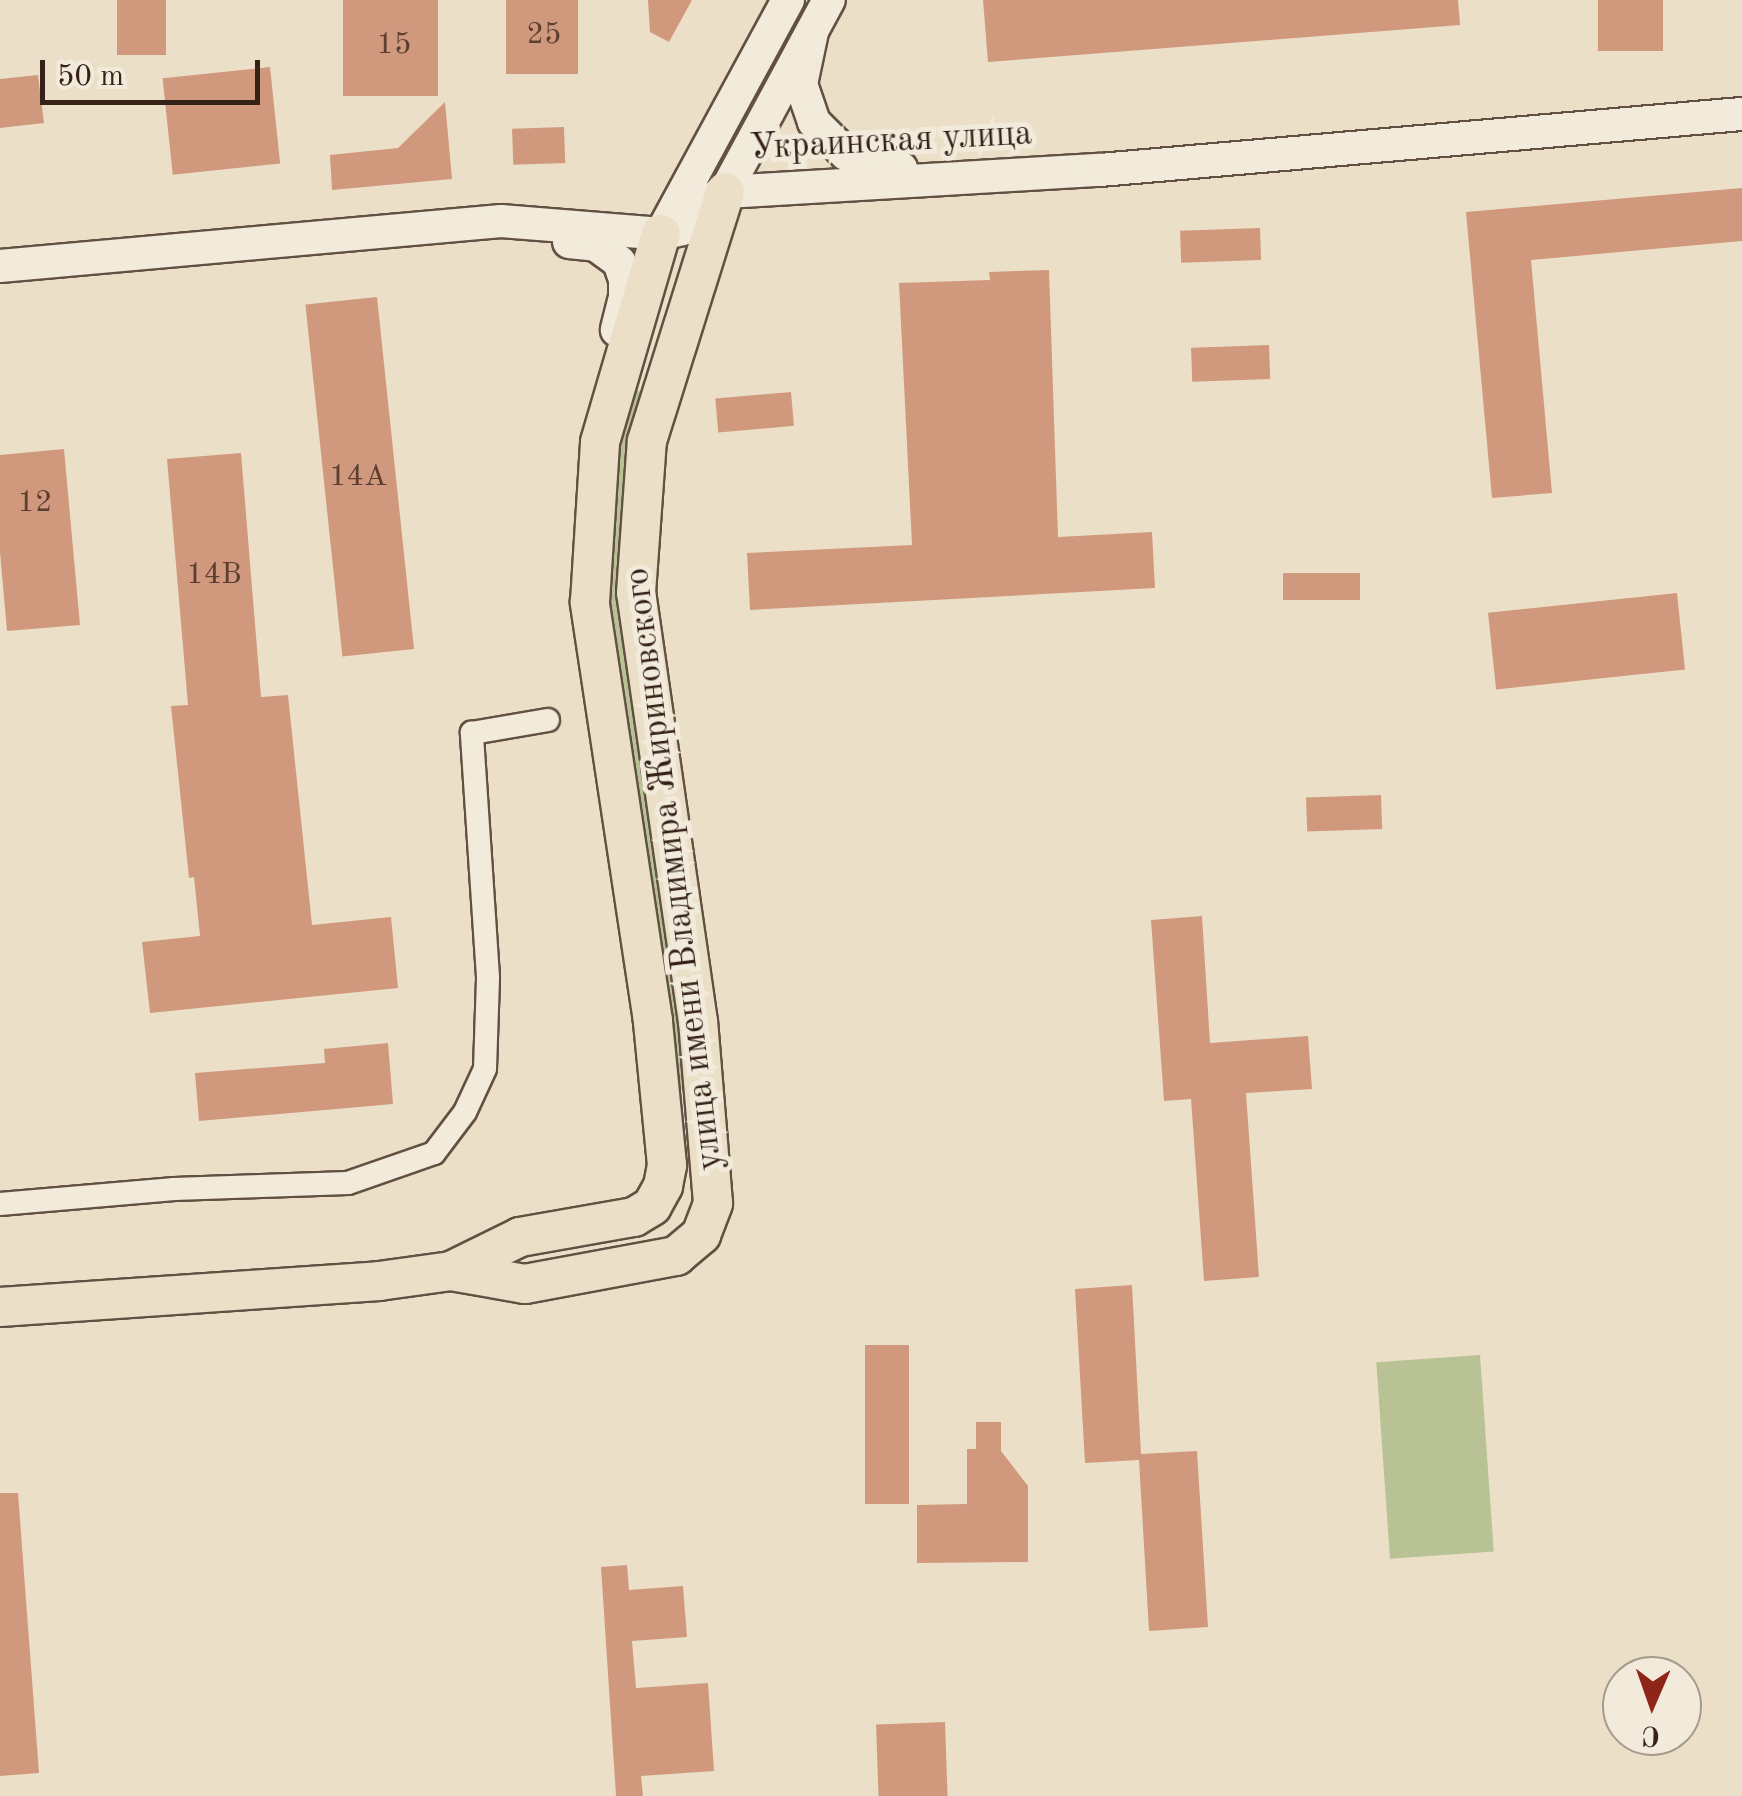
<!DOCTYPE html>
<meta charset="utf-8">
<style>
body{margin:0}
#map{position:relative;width:1742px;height:1796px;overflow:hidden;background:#ebe0c7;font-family:"Old Standard TT",serif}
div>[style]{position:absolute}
.green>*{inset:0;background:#b8c295;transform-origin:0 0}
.building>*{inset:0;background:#d0997e;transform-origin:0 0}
.roads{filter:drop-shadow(2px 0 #625143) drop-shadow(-2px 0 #625143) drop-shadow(0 2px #625143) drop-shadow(0 -2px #625143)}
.street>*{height:22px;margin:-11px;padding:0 11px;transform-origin:11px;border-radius:11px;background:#f2ebdb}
.secondary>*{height:32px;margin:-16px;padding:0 16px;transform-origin:16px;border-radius:16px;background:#f2ebdb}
.primary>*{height:38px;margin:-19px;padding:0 19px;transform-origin:19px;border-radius:19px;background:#ebe0c7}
span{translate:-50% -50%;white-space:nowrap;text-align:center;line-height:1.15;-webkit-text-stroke:10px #f2ebdb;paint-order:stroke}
.number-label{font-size:30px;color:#5c3f31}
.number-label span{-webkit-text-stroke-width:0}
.street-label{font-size:35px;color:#352117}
.north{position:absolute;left:1602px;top:1656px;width:100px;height:100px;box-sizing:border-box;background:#f2ebdb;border:2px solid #a69a8d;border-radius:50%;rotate:182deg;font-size:28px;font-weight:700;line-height:40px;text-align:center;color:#352117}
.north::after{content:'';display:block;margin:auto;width:35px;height:45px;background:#8f2418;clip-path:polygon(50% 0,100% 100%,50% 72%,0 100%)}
.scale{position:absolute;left:40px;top:60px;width:220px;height:45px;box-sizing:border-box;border:5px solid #352117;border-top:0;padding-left:12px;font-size:30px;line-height:35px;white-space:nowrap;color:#352117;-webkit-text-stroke:8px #f2ebdb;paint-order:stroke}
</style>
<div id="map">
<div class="green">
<i style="clip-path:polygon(632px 389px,643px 392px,627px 461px,618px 596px,688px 1088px,675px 1090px,606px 597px,619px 441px)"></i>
<i style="left:1480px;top:1355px;width:197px;height:104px;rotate:86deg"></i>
</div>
<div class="building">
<i style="left:117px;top:0;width:49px;height:55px"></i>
<i style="left:343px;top:0;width:95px;height:96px"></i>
<i style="left:506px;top:0;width:72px;height:74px"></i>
<i style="clip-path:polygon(648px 0,692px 0,669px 42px,650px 32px)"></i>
<i style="clip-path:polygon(983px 0,1458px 0,1460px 25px,988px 62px)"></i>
<i style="left:1598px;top:0;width:65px;height:51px"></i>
<i style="left:270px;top:67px;width:97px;height:108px;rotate:84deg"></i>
<i style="clip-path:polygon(38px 75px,44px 123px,0 128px,0 79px)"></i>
<i style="clip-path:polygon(445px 102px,452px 179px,332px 190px,330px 155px,398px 148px)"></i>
<i style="left:564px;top:127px;width:36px;height:52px;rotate:88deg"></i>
<i style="clip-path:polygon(1742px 188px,1742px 241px,1531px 260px,1552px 493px,1492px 498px,1466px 212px)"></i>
<i style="left:1260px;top:228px;width:32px;height:80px;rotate:88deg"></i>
<i style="clip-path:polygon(1049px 270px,1058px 537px,1152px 532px,1155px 588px,750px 610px,747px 553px,912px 545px,899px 283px,990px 280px,989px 272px)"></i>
<i style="left:377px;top:297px;width:354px;height:72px;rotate:84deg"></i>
<i style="left:1269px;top:345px;width:34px;height:78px;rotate:88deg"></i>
<i style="left:791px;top:392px;width:34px;height:76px;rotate:85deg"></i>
<i style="clip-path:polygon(64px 449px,80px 625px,7px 631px,0 552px,0 455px)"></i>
<i style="clip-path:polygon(241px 453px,261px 697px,288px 695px,312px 925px,391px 917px,398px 988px,150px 1013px,142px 942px,200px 936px,194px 877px,189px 878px,171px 706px,188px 705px,167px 459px)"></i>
<i style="left:1360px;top:573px;width:27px;height:77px;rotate:90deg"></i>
<i style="left:1677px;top:593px;width:77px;height:190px;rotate:84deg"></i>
<i style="left:1381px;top:795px;width:34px;height:75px;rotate:88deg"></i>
<i style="clip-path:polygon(1202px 916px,1210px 1043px,1308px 1036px,1312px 1089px,1246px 1093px,1259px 1277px,1204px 1281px,1191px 1099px,1164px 1101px,1151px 920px)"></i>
<i style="clip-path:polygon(388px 1043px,393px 1104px,199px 1121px,195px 1073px,325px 1063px,324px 1049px)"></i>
<i style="clip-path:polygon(1132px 1285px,1141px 1454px,1197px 1451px,1208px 1627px,1149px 1631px,1139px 1460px,1085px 1463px,1075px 1289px)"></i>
<i style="left:865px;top:1345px;width:44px;height:159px"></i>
<i style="clip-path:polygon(976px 1422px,1001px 1422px,1001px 1451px,1028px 1486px,1028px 1562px,917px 1563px,917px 1505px,967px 1504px,967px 1449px,976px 1449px)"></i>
<i style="clip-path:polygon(0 1493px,18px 1493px,39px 1773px,0 1776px)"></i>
<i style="clip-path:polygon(627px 1565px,629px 1590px,683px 1586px,687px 1637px,632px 1641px,636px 1688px,708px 1683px,714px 1771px,641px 1776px,643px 1796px,616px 1796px,601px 1567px)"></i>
<i style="left:945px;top:1722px;width:74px;height:69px;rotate:88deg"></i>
</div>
<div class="roads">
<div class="street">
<i style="left:0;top:1204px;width:175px;rotate:-4.9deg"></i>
<i style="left:174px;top:1189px;width:174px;rotate:-2deg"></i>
<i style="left:348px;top:1183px;width:91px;rotate:-19.2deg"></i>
<i style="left:434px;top:1153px;width:51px;rotate:-52.9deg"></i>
<i style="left:465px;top:1112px;width:47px;rotate:-65.1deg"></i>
<i style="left:485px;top:1069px;width:92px;rotate:-88.1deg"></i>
<i style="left:488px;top:977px;width:245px;rotate:-93.8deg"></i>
<i style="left:472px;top:733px;width:77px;rotate:-9.7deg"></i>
</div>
<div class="secondary">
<i style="left:812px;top:32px;width:53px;rotate:101.9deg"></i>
<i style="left:801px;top:84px;width:40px;rotate:71.1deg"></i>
<i style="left:814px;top:122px;width:45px;rotate:45deg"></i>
<i style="left:846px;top:154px;width:42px;rotate:19.3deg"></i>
<i style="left:886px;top:168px;width:15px"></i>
<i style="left:725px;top:192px;width:218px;rotate:-61.6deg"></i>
<i style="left:661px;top:234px;width:266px;rotate:-61.5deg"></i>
<i style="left:569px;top:242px;width:27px;rotate:6deg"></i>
<i style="left:596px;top:245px;width:29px;rotate:36deg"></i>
<i style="left:619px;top:262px;width:18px;rotate:71deg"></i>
<i style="left:625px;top:279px;width:18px;rotate:90deg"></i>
<i style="left:625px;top:297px;width:34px;rotate:104deg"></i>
<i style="left:0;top:266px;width:503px;rotate:-5.13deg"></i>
<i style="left:501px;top:221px;width:161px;rotate:4.6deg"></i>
<i style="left:661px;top:234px;width:22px;rotate:-13deg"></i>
<i style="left:682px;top:229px;width:34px;rotate:-50deg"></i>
<i style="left:704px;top:203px;width:24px;rotate:-28deg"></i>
<i style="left:725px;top:192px;width:376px;rotate:-3.4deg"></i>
<i style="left:1100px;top:170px;width:644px;rotate:-4.99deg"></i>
</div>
<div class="primary">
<i style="left:451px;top:1271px;width:77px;rotate:-26.2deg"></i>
<i style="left:520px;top:1237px;width:116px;rotate:-10deg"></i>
<i style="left:634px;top:1217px;width:21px;rotate:-31deg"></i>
<i style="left:652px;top:1206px;width:23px;rotate:-61deg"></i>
<i style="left:663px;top:1186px;width:21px;rotate:-79deg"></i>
<i style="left:667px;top:1165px;width:145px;rotate:-95.6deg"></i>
<i style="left:653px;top:1021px;width:424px;rotate:-98.6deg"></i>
<i style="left:590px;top:602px;width:160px;rotate:-86.4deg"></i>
<i style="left:600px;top:442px;width:217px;rotate:-73.7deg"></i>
<i style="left:0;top:1307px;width:380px;rotate:-3.9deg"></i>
<i style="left:379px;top:1281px;width:73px;rotate:-7.9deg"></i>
<i style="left:451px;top:1271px;width:75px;rotate:10deg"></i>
<i style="left:525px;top:1284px;width:154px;rotate:-10.5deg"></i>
<i style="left:676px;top:1256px;width:33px;rotate:-40deg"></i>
<i style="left:701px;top:1235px;width:34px;rotate:-69deg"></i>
<i style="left:713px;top:1203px;width:182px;rotate:-94.7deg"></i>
<i style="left:698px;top:1022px;width:433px;rotate:-98.2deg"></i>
<i style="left:636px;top:593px;width:152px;rotate:-85.9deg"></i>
<i style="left:647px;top:441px;width:261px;rotate:-72.6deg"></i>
</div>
</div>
<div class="number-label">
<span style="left:544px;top:35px">25</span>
<span style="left:394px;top:45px">15</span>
<span style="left:358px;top:477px">14А</span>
<span style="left:35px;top:503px">12</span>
<span style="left:214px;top:575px">14В</span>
</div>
<div class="street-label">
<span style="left:891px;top:142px;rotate:-3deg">Украинская улица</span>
<span style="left:675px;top:869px;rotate:-97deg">улица имени Владимира Жириновского</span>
</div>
<div class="north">С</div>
<div class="scale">50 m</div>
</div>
